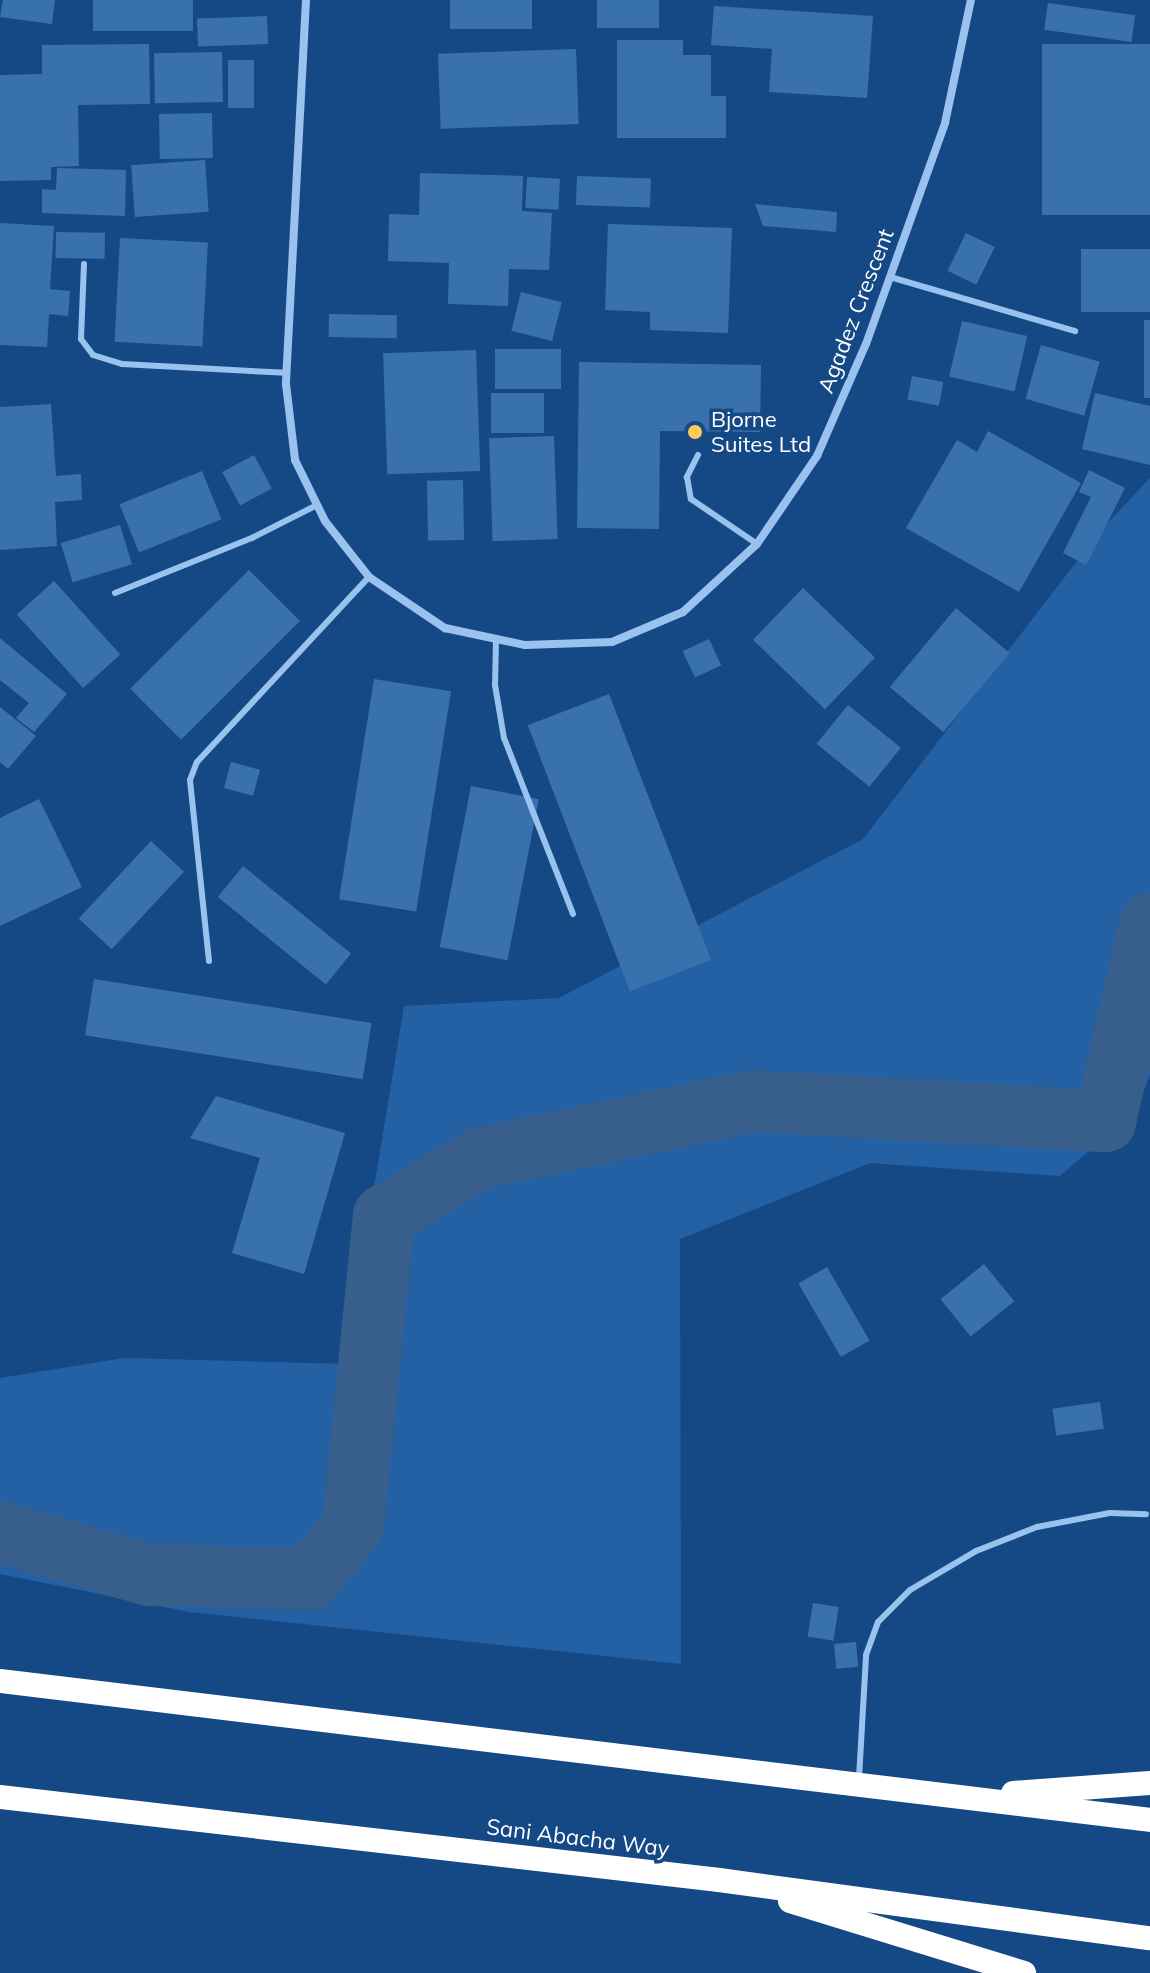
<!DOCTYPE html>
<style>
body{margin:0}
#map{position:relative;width:1150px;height:1973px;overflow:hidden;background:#154986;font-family:Mulish,sans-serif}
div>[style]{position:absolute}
.green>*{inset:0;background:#2461a4}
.river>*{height:62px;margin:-31px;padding:0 31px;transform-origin:31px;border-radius:31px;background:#385f8c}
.building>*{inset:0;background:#3971ae;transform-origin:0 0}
.service>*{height:6px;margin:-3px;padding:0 3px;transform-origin:3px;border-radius:3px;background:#9ac2ee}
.minor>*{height:8px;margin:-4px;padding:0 4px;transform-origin:4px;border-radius:4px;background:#9ac2ee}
.motorway>*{height:24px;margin:-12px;padding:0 12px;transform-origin:12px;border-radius:12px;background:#fff}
.dots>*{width:22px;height:22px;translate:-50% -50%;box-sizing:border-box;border:4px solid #154986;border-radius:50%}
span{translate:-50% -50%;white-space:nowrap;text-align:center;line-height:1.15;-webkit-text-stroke:7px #154986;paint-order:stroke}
.street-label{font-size:22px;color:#fff}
.poi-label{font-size:22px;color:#fff}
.left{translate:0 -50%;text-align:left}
</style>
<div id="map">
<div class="green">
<i style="clip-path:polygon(1150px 478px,1150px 1075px,1136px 1110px,1060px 1176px,870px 1163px,680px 1239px,681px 1664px,189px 1612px,0 1574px,0 1378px,124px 1358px,345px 1364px,404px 1006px,559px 998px,863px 839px,1101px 530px)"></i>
</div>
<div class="river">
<i style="left:0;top:1532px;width:155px;rotate:16.1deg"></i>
<i style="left:149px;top:1575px;width:161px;rotate:1.4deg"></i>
<i style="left:310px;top:1579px;width:68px;rotate:-50.9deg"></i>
<i style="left:353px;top:1526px;width:312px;rotate:-84.3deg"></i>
<i style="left:384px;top:1216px;width:113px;rotate:-30.9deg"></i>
<i style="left:481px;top:1158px;width:279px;rotate:-11.8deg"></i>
<i style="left:754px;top:1101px;width:352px;rotate:3.3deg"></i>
<i style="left:1105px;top:1121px;width:202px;rotate:-77.1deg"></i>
</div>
<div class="building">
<i style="clip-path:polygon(3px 0,55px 0,52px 24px,0 17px)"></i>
<i style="left:93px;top:0;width:100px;height:31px"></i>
<i style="left:450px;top:0;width:82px;height:29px"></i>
<i style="left:597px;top:0;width:62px;height:28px"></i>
<i style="left:1048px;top:3px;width:88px;height:27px;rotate:8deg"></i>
<i style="clip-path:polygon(714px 6px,873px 16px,867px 98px,769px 92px,772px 49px,711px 45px)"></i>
<i style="left:267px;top:16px;width:28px;height:70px;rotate:88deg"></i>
<i style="clip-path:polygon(617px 40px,683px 40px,683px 55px,711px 55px,711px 96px,726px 96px,726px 138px,617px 138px)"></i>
<i style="clip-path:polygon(149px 44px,150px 104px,78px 105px,79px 166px,51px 167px,51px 180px,0 181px,0 75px,42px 74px,42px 45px)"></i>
<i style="left:1042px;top:44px;width:108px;height:171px"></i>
<i style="left:576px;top:49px;width:75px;height:138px;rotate:88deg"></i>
<i style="left:222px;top:52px;width:50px;height:68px;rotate:89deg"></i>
<i style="left:228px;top:60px;width:26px;height:48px"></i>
<i style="left:212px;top:113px;width:45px;height:53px;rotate:89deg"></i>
<i style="left:205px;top:160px;width:52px;height:74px;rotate:86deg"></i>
<i style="clip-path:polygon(57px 168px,126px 170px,125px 216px,42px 213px,42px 189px,56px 190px)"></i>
<i style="clip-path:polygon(420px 173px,523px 176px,522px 211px,552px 213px,549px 270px,509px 269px,508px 306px,448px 304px,449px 263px,388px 261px,389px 214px,419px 215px)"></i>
<i style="left:577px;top:176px;width:74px;height:29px;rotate:2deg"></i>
<i style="left:527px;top:177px;width:33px;height:31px;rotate:3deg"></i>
<i style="clip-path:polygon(755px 204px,837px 212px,836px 232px,763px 226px)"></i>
<i style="clip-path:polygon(0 223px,54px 226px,50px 289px,70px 291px,68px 316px,49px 314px,47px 347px,0 345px)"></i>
<i style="clip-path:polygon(608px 224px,732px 228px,728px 333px,650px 330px,650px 312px,605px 310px)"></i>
<i style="left:56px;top:232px;width:49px;height:26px;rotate:1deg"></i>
<i style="left:966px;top:233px;width:32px;height:42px;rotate:26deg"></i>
<i style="left:120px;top:238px;width:88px;height:104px;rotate:3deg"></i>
<i style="left:1081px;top:249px;width:69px;height:63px"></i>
<i style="left:521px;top:292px;width:42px;height:40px;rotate:14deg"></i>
<i style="left:329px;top:314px;width:68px;height:23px;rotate:1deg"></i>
<i style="left:1144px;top:320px;width:6px;height:78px"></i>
<i style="left:962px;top:321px;width:67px;height:57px;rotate:13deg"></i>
<i style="left:1041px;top:345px;width:61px;height:56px;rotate:16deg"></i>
<i style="left:561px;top:349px;width:40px;height:66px;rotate:90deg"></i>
<i style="left:476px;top:350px;width:121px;height:93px;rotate:88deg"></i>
<i style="clip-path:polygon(579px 362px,761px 365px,760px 432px,660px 431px,659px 529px,577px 528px)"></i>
<i style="left:912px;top:376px;width:32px;height:24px;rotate:11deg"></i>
<i style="left:544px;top:393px;width:40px;height:53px;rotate:90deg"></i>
<i style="clip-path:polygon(1095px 393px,1150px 406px,1150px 465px,1082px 449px)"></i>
<i style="clip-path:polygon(51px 404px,56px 476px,81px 474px,82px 500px,55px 502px,57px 546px,0 550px,0 407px)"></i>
<i style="clip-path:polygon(988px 431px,1081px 483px,1019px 592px,906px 528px,957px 440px,977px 452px)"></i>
<i style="left:554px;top:436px;width:103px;height:65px;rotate:88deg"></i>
<i style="left:254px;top:455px;width:38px;height:36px;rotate:62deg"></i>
<i style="clip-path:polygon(1089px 470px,1125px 488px,1086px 565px,1063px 553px,1091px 497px,1079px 492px)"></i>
<i style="left:202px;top:471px;width:52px;height:89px;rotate:68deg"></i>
<i style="left:463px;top:480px;width:60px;height:36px;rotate:89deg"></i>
<i style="left:120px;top:525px;width:41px;height:62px;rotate:73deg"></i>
<i style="left:249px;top:570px;width:72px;height:168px;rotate:45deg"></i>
<i style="left:54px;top:581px;width:99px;height:50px;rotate:48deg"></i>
<i style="left:803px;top:588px;width:100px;height:72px;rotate:44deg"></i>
<i style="left:956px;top:608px;width:70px;height:103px;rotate:40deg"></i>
<i style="clip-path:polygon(0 638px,67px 694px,34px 732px,16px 718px,29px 703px,0 680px)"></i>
<i style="left:709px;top:639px;width:29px;height:29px;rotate:65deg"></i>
<i style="left:374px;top:679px;width:78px;height:223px;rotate:9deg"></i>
<i style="left:609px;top:694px;width:285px;height:87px;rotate:69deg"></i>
<i style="left:848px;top:705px;width:68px;height:50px;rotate:39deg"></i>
<i style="clip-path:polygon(0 707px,36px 736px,8px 769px,0 762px)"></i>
<i style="left:231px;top:762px;width:30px;height:27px;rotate:15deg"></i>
<i style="left:471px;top:786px;width:69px;height:164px;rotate:11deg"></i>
<i style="clip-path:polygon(39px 799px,82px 887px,0 926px,0 818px)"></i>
<i style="left:151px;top:841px;width:45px;height:106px;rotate:43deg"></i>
<i style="left:243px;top:866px;width:139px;height:40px;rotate:39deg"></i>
<i style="left:94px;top:979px;width:281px;height:57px;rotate:9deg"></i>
<i style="clip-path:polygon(216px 1096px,345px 1133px,304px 1274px,232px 1253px,260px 1158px,190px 1138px)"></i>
<i style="left:984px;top:1264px;width:48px;height:56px;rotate:51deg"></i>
<i style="left:827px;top:1267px;width:85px;height:33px;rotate:60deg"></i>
<i style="left:1100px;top:1402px;width:27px;height:48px;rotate:82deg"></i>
<i style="left:813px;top:1603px;width:26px;height:34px;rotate:9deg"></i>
<i style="left:856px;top:1642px;width:25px;height:22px;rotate:85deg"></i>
</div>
<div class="service">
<i style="left:84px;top:264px;width:75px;rotate:92.3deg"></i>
<i style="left:81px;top:339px;width:20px;rotate:53deg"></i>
<i style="left:93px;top:355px;width:30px;rotate:17deg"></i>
<i style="left:122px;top:364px;width:164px;rotate:3.1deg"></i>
<i style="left:890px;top:277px;width:193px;rotate:16.3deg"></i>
<i style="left:698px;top:455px;width:25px;rotate:117deg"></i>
<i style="left:687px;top:477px;width:22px;rotate:80deg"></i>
<i style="left:691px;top:499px;width:80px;rotate:34.3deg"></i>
<i style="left:115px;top:593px;width:148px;rotate:-21.9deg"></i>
<i style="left:252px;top:538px;width:73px;rotate:-26.9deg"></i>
<i style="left:496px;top:639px;width:46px;rotate:91.2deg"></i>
<i style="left:495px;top:685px;width:54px;rotate:80.4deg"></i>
<i style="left:504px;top:738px;width:189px;rotate:68.6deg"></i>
<i style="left:209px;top:961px;width:182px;rotate:-96deg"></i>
<i style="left:190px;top:780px;width:19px;rotate:-69deg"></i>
<i style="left:197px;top:762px;width:253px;rotate:-47.1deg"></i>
<i style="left:859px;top:1778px;width:123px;rotate:-86.7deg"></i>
<i style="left:866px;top:1655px;width:35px;rotate:-70deg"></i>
<i style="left:878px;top:1622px;width:45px;rotate:-45deg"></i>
<i style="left:910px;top:1590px;width:77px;rotate:-30.6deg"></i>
<i style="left:976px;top:1551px;width:66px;rotate:-21.5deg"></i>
<i style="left:1037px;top:1527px;width:74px;rotate:-10.9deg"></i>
<i style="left:1110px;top:1513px;width:36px;rotate:2deg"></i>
</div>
<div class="minor">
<i style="left:306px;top:0;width:385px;rotate:93deg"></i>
<i style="left:286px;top:384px;width:77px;rotate:83.2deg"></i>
<i style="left:295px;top:460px;width:68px;rotate:63.8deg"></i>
<i style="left:325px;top:521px;width:71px;rotate:51.8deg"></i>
<i style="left:369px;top:577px;width:92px;rotate:33.9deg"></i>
<i style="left:445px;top:628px;width:82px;rotate:12deg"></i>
<i style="left:525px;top:645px;width:87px;rotate:-2deg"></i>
<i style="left:612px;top:642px;width:77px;rotate:-22.9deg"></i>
<i style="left:683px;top:612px;width:100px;rotate:-42.6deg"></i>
<i style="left:757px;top:544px;width:107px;rotate:-55.7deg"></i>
<i style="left:817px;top:456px;width:122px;rotate:-66.4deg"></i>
<i style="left:866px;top:344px;width:235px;rotate:-70.3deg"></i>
<i style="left:945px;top:123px;width:126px;rotate:-78.1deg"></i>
</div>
<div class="motorway">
<i style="left:0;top:1681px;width:1158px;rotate:6.89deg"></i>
<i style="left:1013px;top:1793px;width:137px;rotate:-4.2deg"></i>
<i style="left:0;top:1797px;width:724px;rotate:6.58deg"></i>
<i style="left:719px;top:1880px;width:435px;rotate:7.7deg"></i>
<i style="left:790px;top:1901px;width:245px;rotate:17.1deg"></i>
</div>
<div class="dots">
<i style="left:695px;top:432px;background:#ffca57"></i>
</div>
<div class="street-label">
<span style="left:856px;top:311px;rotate:-69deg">Agadez Crescent</span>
<span style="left:578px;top:1838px;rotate:7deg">Sani Abacha Way</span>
</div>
<div class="poi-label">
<span class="left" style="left:711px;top:432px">Bjorne<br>Suites Ltd</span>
</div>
</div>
